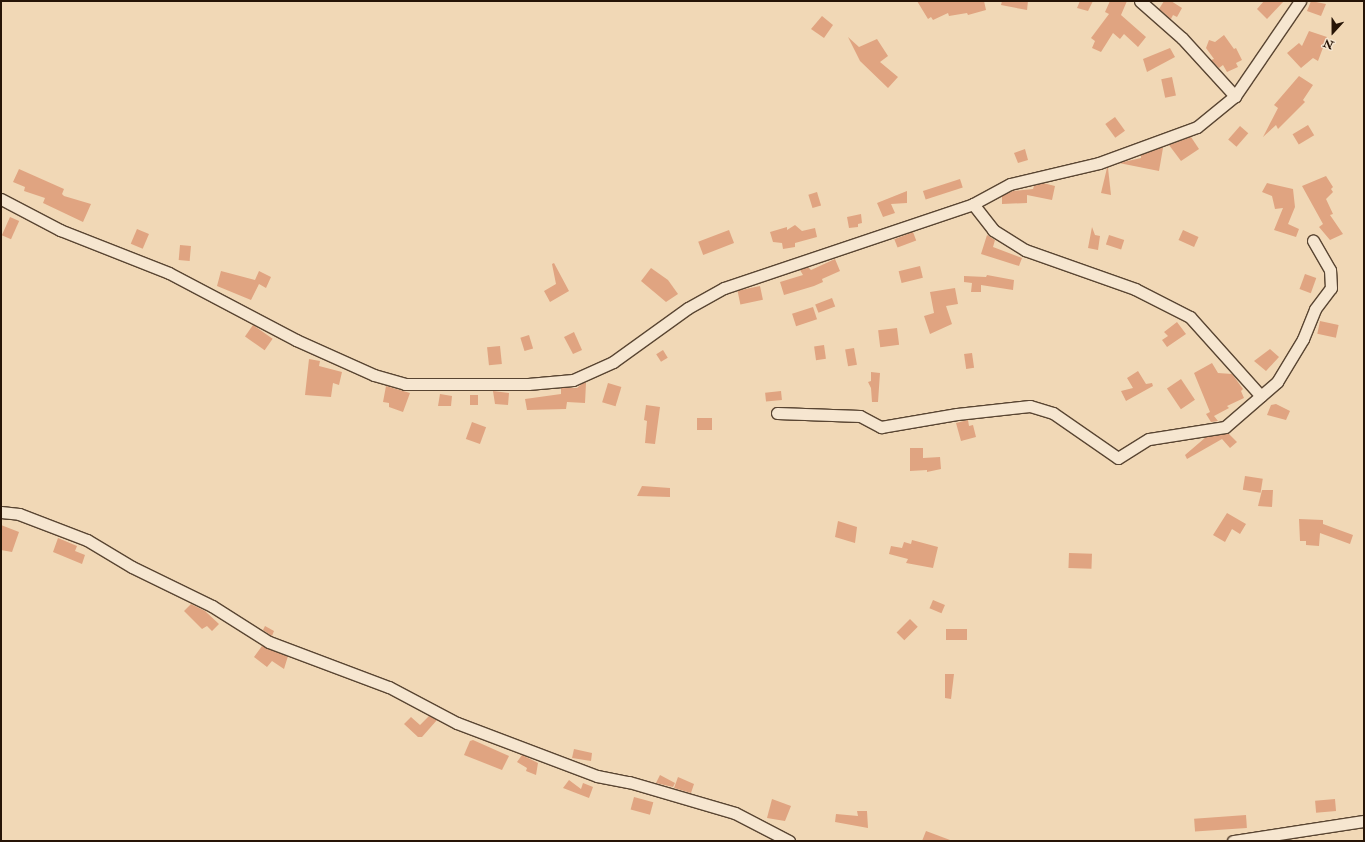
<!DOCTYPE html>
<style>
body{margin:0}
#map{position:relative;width:1365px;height:842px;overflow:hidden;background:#f1d8b6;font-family:"IM FELL Double Pica",serif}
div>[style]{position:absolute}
.building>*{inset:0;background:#e0a481;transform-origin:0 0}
.roads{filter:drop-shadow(1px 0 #594532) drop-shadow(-1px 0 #594532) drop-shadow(0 1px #594532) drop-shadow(0 -1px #594532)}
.street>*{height:11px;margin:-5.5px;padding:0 5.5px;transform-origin:5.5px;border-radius:5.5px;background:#f6e6d0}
span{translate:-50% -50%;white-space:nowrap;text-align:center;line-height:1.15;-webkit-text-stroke:3.5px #f6e6d0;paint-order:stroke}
.frame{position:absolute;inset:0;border:2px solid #261406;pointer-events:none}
.north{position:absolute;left:1313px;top:12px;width:40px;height:40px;-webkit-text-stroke:3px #f6e6d0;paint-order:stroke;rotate:201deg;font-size:11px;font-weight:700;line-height:16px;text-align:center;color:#261406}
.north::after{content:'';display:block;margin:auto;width:14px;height:18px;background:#261406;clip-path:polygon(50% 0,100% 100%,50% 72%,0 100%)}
</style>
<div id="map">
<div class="building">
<i style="clip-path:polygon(917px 1px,984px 1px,986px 10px,968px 15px,967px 13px,949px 16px,948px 13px,933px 20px,931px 17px,928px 19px)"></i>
<i style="clip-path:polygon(1002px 1px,1028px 1px,1027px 10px,1001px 5px)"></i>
<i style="clip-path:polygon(1080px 1px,1093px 1px,1088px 11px,1077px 8px)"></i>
<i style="clip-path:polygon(1110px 1px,1127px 1px,1121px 15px,1146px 37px,1138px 47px,1124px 34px,1120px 39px,1113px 33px,1101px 52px,1092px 48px,1095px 41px,1091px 38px,1109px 14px,1105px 12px)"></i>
<i style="clip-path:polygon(1164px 1px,1171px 1px,1182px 8px,1177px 17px,1173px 15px,1171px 19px,1159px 9px)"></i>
<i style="clip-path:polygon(1264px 1px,1284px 1px,1267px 19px,1257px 9px)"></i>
<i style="clip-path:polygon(1311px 1px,1326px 4px,1321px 16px,1307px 11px)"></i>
<i style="clip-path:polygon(822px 16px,833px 25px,824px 38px,811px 29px)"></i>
<i style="clip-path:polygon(1309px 31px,1327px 37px,1318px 61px,1313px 58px,1301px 68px,1287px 53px,1299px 43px,1302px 46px)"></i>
<i style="clip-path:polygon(1224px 35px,1234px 49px,1236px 48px,1242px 60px,1236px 63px,1238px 67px,1227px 72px,1223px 65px,1219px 68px,1211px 60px,1214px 59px,1206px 48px,1209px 40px,1215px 42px)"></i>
<i style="clip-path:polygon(848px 37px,859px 47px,877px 39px,888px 56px,880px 62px,898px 77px,888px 88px,860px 61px)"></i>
<i style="clip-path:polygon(1170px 48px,1175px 57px,1147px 72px,1143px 59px)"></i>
<i style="clip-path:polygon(1299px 76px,1313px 85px,1303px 100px,1305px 102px,1278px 129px,1276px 125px,1263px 137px,1278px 108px,1274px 105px)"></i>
<i style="left:1172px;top:77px;width:19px;height:11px;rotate:78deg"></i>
<i style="left:1115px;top:117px;width:17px;height:12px;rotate:54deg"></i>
<i style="left:1308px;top:125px;width:12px;height:18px;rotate:59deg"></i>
<i style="left:1240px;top:126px;width:11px;height:18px;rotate:41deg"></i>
<i style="clip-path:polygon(1191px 137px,1199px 149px,1181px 161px,1169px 145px)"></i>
<i style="clip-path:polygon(1161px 148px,1163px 148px,1159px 171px,1119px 163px,1141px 158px,1141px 155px)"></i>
<i style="clip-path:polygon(1025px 149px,1028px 160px,1018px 163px,1014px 153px)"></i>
<i style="clip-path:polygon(1107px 168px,1108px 168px,1111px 195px,1101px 193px)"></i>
<i style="clip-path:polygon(19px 169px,64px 189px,62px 194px,64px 196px,91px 204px,83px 222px,43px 203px,45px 198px,24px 191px,25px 187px,13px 182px)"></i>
<i style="clip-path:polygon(1326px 176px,1333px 187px,1331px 189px,1333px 192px,1326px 199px,1333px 214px,1330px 215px,1343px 234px,1330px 240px,1319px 227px,1323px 224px,1302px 186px)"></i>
<i style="left:960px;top:179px;width:9px;height:39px;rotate:72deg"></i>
<i style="clip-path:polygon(1043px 183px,1055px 186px,1052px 200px,1027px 195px,1027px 203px,1002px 204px,1002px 196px,1013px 191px,1033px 189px,1034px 186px)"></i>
<i style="clip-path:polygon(1267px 183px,1293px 189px,1295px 207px,1288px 224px,1299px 229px,1296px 237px,1274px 230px,1283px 208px,1275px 209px,1272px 196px,1262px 192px)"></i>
<i style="clip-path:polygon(907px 191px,907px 203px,891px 204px,895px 213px,883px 217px,877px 203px)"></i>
<i style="left:817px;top:192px;width:14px;height:9px;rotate:73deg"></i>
<i style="clip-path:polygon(861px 214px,862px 223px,858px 224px,858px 227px,849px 228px,847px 217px)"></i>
<i style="left:10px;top:217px;width:10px;height:20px;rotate:24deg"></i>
<i style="clip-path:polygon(795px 225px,802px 231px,815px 228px,817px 237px,795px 243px,795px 247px,783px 249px,782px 243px,773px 242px,770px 232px,787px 227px,787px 230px)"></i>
<i style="clip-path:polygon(1092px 227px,1095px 235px,1100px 236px,1098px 250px,1088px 248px)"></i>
<i style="left:137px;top:229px;width:13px;height:16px;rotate:23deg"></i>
<i style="left:729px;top:230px;width:14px;height:33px;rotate:69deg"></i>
<i style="left:1183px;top:230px;width:17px;height:11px;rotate:24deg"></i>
<i style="left:913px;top:232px;width:9px;height:20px;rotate:69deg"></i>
<i style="clip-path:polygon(987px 235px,995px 240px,993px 247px,1022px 258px,1019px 266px,981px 254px)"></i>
<i style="left:1109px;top:235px;width:16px;height:10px;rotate:18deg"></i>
<i style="left:180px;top:245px;width:11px;height:15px;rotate:5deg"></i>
<i style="clip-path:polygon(835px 259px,840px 271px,822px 279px,823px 282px,814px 286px,784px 295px,780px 282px,803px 275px,800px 270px,808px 267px,811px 270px)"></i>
<i style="clip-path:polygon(554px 263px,569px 291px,550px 302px,544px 291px,556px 284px,552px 264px)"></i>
<i style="left:920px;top:266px;width:12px;height:22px;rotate:76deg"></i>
<i style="clip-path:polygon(651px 268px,668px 280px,678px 294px,666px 302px,641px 281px)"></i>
<i style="clip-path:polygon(221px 271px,255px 280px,259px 271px,271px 277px,266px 288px,259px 284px,251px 300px,217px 286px)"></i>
<i style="left:1305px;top:274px;width:12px;height:16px;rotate:20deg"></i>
<i style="clip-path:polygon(987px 275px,1014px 280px,1013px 290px,981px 285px,981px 292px,971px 292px,972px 283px,964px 282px,964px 276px,986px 277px)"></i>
<i style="left:760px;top:286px;width:14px;height:23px;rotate:78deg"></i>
<i style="clip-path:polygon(955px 288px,958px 304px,946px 306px,952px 324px,930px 334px,924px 316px,934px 313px,930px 292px)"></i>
<i style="left:832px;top:298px;width:9px;height:18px;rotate:69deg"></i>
<i style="left:813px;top:307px;width:13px;height:22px;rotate:72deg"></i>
<i style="left:1320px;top:321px;width:19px;height:13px;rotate:12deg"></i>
<i style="clip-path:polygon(1177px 322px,1186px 334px,1167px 347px,1162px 340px,1168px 336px,1164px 332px)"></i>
<i style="left:253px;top:325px;width:24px;height:14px;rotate:35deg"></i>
<i style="left:897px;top:328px;width:17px;height:19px;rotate:83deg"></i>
<i style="clip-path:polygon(574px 332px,582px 350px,573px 354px,564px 337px)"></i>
<i style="left:529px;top:335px;width:14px;height:9px;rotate:73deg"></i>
<i style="left:824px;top:345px;width:14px;height:10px;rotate:82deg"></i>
<i style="left:500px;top:346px;width:18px;height:13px;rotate:84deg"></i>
<i style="left:854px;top:348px;width:17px;height:9px;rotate:80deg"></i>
<i style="clip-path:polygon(1270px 349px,1279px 357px,1266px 371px,1254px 361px)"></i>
<i style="left:663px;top:350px;width:9px;height:8px;rotate:58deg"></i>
<i style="left:972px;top:353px;width:15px;height:8px;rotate:82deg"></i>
<i style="clip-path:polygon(309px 359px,320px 361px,319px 366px,342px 372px,339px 385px,333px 383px,331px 397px,305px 395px)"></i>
<i style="clip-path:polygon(1212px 363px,1218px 373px,1232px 374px,1243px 389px,1241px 391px,1244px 398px,1227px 406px,1229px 408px,1214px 416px,1218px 421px,1211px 422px,1206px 414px,1210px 412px,1194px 373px)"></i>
<i style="clip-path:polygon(1138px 371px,1146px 384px,1152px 383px,1153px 386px,1126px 401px,1121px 391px,1133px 388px,1127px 378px)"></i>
<i style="clip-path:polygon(871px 372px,880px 373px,878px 402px,872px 402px,871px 388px,868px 382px,871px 381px)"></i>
<i style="left:1181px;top:379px;width:25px;height:17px;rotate:56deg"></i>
<i style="clip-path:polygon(583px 383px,586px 383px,585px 403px,567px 402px,566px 409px,527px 410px,525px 399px,561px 394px,561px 388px,577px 388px)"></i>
<i style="left:608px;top:383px;width:14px;height:20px;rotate:17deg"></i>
<i style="clip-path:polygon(386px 386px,410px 393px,403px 412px,389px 407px,389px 403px,383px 402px)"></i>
<i style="clip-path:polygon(493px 391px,509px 393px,508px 405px,495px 404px)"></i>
<i style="left:781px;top:391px;width:9px;height:16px;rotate:84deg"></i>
<i style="clip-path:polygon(440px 394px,452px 396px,451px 406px,438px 406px)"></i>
<i style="left:470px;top:395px;width:8px;height:10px"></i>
<i style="clip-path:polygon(1276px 404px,1290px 411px,1286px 420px,1267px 415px,1271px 405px)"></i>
<i style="clip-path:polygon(646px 405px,660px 407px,655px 444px,645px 443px,647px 421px,644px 420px)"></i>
<i style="left:697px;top:418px;width:15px;height:12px"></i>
<i style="clip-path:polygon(968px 420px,969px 426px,973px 425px,976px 437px,961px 441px,956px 423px)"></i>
<i style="left:472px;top:422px;width:15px;height:18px;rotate:20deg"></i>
<i style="clip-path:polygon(1228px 433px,1237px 442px,1230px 448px,1222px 439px,1187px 459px,1185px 455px,1206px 437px)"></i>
<i style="clip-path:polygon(910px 448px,923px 448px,923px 458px,940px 457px,941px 469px,927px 472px,927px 470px,910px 471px)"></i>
<i style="left:1245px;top:476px;width:18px;height:14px;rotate:9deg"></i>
<i style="clip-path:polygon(642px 486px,670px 488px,670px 497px,637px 496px)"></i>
<i style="clip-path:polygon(1262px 490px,1273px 490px,1272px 507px,1258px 506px)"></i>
<i style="clip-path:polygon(1227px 513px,1246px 524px,1240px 534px,1232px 529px,1225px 542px,1213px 535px)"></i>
<i style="clip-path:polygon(1299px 519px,1323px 520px,1323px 524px,1353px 535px,1350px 544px,1320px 533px,1319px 546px,1306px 545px,1306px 541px,1300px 541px)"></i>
<i style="clip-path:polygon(838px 521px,857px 527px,855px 543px,835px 537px)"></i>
<i style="clip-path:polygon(1px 525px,19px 532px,12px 552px,1px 550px)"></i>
<i style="clip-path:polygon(58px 538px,77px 546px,75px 551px,85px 555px,82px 564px,53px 552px)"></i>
<i style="clip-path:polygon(912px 540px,938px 547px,933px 568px,906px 563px,908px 559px,889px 554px,891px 546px,902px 548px,904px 542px,911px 544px)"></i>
<i style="left:1069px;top:553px;width:23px;height:15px;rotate:2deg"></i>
<i style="left:933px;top:600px;width:13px;height:9px;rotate:23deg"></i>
<i style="clip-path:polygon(191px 604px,205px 611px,219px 624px,212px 631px,207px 626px,202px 629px,184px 611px)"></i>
<i style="left:910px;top:619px;width:11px;height:19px;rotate:45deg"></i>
<i style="clip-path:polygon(265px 626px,274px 631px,272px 636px,263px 630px)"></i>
<i style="left:967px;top:629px;width:11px;height:21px;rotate:90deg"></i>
<i style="clip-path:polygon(262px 646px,288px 656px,284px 669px,272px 661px,267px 667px,254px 657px)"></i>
<i style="clip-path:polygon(945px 674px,954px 674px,951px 699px,945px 698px)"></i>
<i style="clip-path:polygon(429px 716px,437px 720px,422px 737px,418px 737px,404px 724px,411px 717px,420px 725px)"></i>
<i style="clip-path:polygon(473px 740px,509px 756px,502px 770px,464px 755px,470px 741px)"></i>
<i style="clip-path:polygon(574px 749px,592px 753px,591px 761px,572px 758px)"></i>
<i style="clip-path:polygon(522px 755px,538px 763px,536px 775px,526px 771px,527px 768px,517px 762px)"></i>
<i style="clip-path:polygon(660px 775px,675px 783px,673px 787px,656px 783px)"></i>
<i style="clip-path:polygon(678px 777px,694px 784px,691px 793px,674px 788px)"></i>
<i style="clip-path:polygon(569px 780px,581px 789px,583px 783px,593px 787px,589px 798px,563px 788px)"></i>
<i style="left:634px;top:797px;width:20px;height:13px;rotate:15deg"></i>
<i style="clip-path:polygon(772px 799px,791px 806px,785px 821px,767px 818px)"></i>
<i style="left:1335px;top:799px;width:12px;height:20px;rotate:85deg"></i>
<i style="clip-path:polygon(857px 811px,867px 811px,868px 828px,835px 822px,836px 814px,858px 816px)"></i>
<i style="left:1246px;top:815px;width:13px;height:52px;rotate:86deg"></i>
<i style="clip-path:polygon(926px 831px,950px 840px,950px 841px,922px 841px)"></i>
</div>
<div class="roads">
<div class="street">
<i style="left:1140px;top:1px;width:56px;rotate:41.4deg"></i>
<i style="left:1182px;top:38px;width:79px;rotate:47.6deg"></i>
<i style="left:1px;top:199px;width:67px;rotate:27.7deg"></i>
<i style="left:60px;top:230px;width:117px;rotate:21.5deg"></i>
<i style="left:169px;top:273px;width:144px;rotate:27.8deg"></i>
<i style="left:296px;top:340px;width:85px;rotate:24.2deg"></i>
<i style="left:374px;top:375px;width:32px;rotate:16deg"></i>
<i style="left:405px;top:384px;width:123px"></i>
<i style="left:528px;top:384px;width:45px;rotate:-5.1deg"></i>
<i style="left:573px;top:380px;width:44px;rotate:-24.2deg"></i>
<i style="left:613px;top:362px;width:92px;rotate:-35.8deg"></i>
<i style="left:688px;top:308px;width:41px;rotate:-29.1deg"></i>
<i style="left:724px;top:288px;width:263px;rotate:-18.6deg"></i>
<i style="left:973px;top:204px;width:42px;rotate:-28.4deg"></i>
<i style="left:1010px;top:184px;width:91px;rotate:-13.3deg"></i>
<i style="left:1099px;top:163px;width:104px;rotate:-20.2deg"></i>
<i style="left:1197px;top:127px;width:49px;rotate:-39.2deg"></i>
<i style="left:1235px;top:96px;width:115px;rotate:-55.6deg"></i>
<i style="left:973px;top:204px;width:33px;rotate:52deg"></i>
<i style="left:993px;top:230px;width:38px;rotate:32deg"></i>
<i style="left:1025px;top:250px;width:117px;rotate:19.5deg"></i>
<i style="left:1135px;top:289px;width:62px;rotate:27deg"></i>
<i style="left:1190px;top:317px;width:106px;rotate:48.1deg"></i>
<i style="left:777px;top:413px;width:83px;rotate:2.1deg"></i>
<i style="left:860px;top:416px;width:24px;rotate:28deg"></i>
<i style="left:881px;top:427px;width:77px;rotate:-9.7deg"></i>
<i style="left:957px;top:414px;width:73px;rotate:-6.3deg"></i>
<i style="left:1030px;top:406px;width:24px;rotate:17deg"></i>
<i style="left:1053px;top:413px;width:79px;rotate:34.7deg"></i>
<i style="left:1118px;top:458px;width:36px;rotate:-32deg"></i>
<i style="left:1149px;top:439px;width:77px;rotate:-9deg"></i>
<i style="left:1225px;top:427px;width:69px;rotate:-40.9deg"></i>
<i style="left:1277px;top:382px;width:50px;rotate:-58.8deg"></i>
<i style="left:1303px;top:339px;width:32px;rotate:-68deg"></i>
<i style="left:1315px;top:309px;width:26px;rotate:-53deg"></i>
<i style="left:1331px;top:288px;width:18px;rotate:-93deg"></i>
<i style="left:1330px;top:270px;width:34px;rotate:-120deg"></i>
<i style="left:1px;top:512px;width:18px;rotate:6deg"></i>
<i style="left:19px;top:514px;width:73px;rotate:20.9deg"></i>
<i style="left:87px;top:540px;width:52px;rotate:31deg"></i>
<i style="left:132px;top:567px;width:89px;rotate:26deg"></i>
<i style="left:212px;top:606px;width:67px;rotate:32.3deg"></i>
<i style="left:269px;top:642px;width:128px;rotate:20.6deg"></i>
<i style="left:389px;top:687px;width:77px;rotate:27.9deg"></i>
<i style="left:457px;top:723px;width:150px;rotate:20.7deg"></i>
<i style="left:597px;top:776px;width:33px;rotate:11deg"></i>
<i style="left:629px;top:782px;width:110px;rotate:16.3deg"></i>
<i style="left:735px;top:813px;width:61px;rotate:27.4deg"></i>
<i style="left:1233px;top:841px;width:133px;rotate:-8.7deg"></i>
</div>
</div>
<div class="frame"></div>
<div class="north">N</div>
</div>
